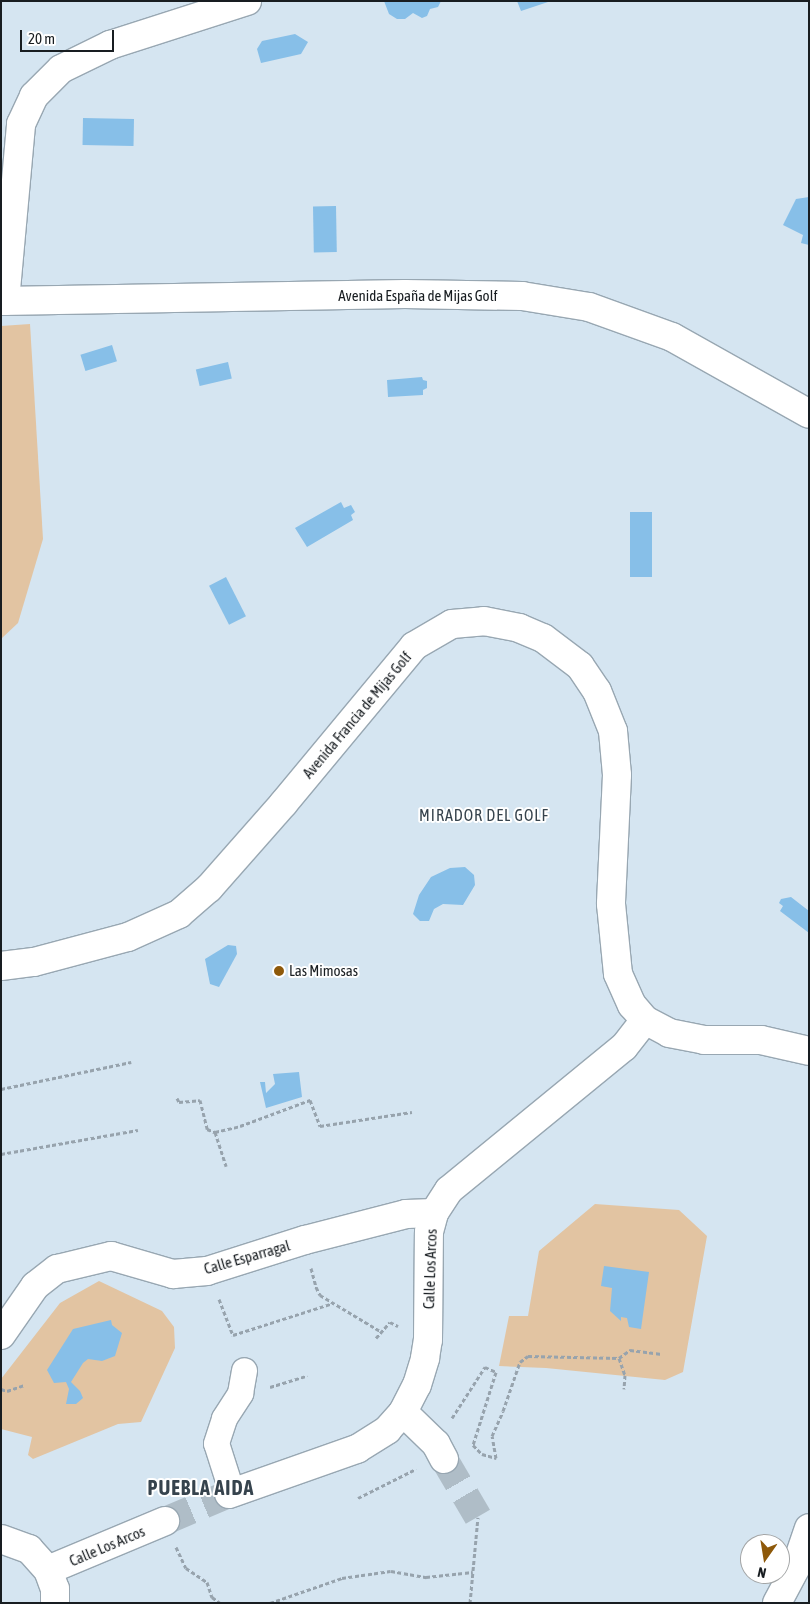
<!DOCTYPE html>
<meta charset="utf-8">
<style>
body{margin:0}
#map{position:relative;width:810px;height:1604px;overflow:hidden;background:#d5e5f1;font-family:"Asap Condensed",sans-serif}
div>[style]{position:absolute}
.green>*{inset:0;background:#e2c4a2}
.water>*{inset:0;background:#87bfe8;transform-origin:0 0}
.minor-tunnel>*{height:28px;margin-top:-14px;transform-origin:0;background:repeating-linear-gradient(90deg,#afbdc7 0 28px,transparent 0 42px)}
.path>*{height:3px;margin-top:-1.5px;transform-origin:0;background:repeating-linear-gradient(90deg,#97a3ad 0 4px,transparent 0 6.5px)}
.roads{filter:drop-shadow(1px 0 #98a7b2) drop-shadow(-1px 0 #98a7b2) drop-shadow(0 1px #98a7b2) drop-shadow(0 -1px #98a7b2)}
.pedestrian>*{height:25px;margin:-12.5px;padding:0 12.5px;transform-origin:12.5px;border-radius:12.5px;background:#fff}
.minor>*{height:28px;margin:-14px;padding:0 14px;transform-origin:14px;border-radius:14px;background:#fff}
.dots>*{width:14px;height:14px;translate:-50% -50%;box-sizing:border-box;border:2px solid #fff;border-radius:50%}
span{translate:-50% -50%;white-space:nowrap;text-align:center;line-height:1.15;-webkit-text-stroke:4px #fff;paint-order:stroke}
.street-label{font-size:15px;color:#181d21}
.poi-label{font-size:15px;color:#181d21}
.left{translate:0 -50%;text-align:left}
.neighbourhood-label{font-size:16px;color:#36434d;letter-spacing:1px}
.district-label{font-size:20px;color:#36434d;font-weight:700;letter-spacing:1px}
.frame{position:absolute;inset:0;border:2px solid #181d21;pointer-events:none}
.north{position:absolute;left:740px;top:1534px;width:50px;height:50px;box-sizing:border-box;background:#fff;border:1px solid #a3a5a6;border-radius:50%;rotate:193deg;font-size:14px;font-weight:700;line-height:20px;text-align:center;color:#181d21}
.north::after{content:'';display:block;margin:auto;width:18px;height:22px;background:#8e590a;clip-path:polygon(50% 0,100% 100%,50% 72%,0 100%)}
.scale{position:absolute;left:20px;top:30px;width:94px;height:22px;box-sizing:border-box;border:2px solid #181d21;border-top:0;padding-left:6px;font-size:15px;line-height:18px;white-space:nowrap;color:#181d21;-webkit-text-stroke:4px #fff;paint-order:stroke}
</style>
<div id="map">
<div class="green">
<i style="clip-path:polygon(30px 324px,43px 539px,18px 623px,1px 639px,1px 326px)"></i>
<i style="clip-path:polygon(595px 1204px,679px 1210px,707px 1236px,683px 1372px,665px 1380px,546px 1368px,499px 1366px,509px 1316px,528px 1316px,539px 1251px)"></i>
<i style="clip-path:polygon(99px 1281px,162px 1311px,174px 1327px,175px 1348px,141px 1422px,118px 1424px,33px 1459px,28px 1455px,32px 1437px,1px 1429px,1px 1379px,60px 1303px)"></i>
</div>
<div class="water">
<i style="clip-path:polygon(384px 1px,441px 1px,438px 7px,430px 9px,427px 16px,422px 18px,413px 13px,405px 19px,397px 19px,389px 14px)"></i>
<i style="clip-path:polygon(517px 1px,551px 1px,521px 11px)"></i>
<i style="clip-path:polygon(295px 34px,308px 42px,301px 54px,261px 63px,257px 49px,262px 41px)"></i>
<i style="left:83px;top:118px;width:51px;height:27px;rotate:1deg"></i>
<i style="clip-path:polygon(809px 197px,809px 245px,801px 243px,803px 235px,783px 225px,796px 199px)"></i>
<i style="left:336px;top:206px;width:46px;height:23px;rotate:89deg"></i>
<i style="left:112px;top:345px;width:17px;height:33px;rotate:73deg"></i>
<i style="left:228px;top:362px;width:17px;height:33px;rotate:77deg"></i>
<i style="clip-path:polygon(422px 377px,423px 380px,427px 381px,427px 388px,423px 390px,423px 395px,388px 397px,387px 380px)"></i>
<i style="clip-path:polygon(341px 502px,344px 508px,351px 505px,355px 512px,351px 515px,353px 520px,307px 547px,295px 528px)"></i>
<i style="left:630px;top:512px;width:22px;height:65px"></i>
<i style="left:226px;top:577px;width:44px;height:19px;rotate:63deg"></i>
<i style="clip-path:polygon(465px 867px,474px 875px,475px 885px,463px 905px,443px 904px,434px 909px,429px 921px,420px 921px,413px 914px,419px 895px,431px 877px,450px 868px)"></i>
<i style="clip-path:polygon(791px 897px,809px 911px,809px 933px,780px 911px,783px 906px,779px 903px,781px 899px)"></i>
<i style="clip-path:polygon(228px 945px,236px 946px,237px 954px,219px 987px,210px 984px,205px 959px)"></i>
<i style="clip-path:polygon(299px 1072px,302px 1097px,266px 1108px,260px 1082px,265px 1082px,266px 1093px,275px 1084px,273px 1074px)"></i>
<i style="clip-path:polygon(604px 1266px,649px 1272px,641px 1329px,629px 1327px,627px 1318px,621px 1317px,621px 1321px,610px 1311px,612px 1288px,601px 1286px)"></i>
<i style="clip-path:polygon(111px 1320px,112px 1325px,122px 1333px,115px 1356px,102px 1361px,88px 1359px,83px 1363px,71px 1382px,80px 1391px,83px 1398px,76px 1404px,66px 1404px,69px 1389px,66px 1382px,54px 1383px,47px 1370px,73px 1329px)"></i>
</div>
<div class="minor-tunnel">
<i style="left:444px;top:1459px;width:67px;rotate:59.6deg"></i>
<i style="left:165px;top:1521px;width:69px;rotate:-22.9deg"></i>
</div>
<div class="path">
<i style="left:1px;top:1089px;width:133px;rotate:-11.7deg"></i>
<i style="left:177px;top:1098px;width:4px;rotate:63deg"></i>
<i style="left:179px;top:1102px;width:21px;rotate:-5deg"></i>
<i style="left:200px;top:1100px;width:30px;rotate:76deg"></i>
<i style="left:207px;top:1129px;width:9px;rotate:21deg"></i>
<i style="left:215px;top:1132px;width:26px;rotate:-13deg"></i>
<i style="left:240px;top:1126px;width:75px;rotate:-20.4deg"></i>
<i style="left:310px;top:1100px;width:28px;rotate:69deg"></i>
<i style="left:320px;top:1126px;width:93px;rotate:-8.7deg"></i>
<i style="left:215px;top:1132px;width:36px;rotate:72deg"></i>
<i style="left:1px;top:1154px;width:139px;rotate:-9.9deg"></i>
<i style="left:311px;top:1268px;width:20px;rotate:75deg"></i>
<i style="left:316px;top:1287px;width:9px;rotate:63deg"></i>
<i style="left:320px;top:1295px;width:70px;rotate:31deg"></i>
<i style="left:219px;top:1299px;width:39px;rotate:69deg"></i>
<i style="left:233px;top:1335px;width:105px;rotate:-17.7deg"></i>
<i style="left:376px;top:1338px;width:21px;rotate:-49deg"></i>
<i style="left:390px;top:1322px;width:9px;rotate:27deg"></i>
<i style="left:619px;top:1358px;width:14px;rotate:-36deg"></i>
<i style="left:630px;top:1350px;width:32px;rotate:7deg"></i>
<i style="left:270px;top:1387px;width:39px;rotate:-17deg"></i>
<i style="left:1px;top:1389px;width:6px;rotate:18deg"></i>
<i style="left:7px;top:1391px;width:18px;rotate:-19deg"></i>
<i style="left:452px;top:1418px;width:61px;rotate:-57.1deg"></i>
<i style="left:485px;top:1367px;width:12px;rotate:24deg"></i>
<i style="left:496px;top:1372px;width:77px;rotate:107.5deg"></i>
<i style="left:473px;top:1445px;width:13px;rotate:45deg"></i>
<i style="left:482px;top:1454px;width:15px;rotate:16deg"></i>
<i style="left:496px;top:1458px;width:22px;rotate:-100deg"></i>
<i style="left:492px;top:1436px;width:27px;rotate:-66deg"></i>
<i style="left:503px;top:1411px;width:52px;rotate:-70.9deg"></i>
<i style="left:520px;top:1362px;width:10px;rotate:-37deg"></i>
<i style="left:528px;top:1356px;width:91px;rotate:1.3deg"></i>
<i style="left:619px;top:1358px;width:18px;rotate:71deg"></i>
<i style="left:625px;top:1375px;width:14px;rotate:94deg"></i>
<i style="left:358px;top:1498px;width:65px;rotate:-26.6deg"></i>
<i style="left:176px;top:1547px;width:23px;rotate:65deg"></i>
<i style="left:186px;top:1568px;width:25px;rotate:34deg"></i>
<i style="left:207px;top:1582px;width:16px;rotate:72deg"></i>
<i style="left:212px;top:1597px;width:10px;rotate:37deg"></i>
<i style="left:270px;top:1603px;width:76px;rotate:-19.1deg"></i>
<i style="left:342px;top:1578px;width:49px;rotate:-8.1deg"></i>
<i style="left:391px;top:1571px;width:36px;rotate:10deg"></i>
<i style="left:426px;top:1577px;width:47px;rotate:-6.1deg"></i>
<i style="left:470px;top:1603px;width:86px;rotate:-84.7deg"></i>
</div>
<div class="roads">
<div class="pedestrian">
<i style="left:232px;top:1493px;width:52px;rotate:-107.7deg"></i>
<i style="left:216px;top:1443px;width:26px;rotate:-72deg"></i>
<i style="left:224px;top:1418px;width:30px;rotate:-57deg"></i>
<i style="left:240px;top:1393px;width:23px;rotate:-80deg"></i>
</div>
<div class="minor">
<i style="left:1px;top:301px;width:404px;rotate:-1deg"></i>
<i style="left:405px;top:294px;width:117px;rotate:1deg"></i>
<i style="left:522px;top:296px;width:68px;rotate:9.3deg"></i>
<i style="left:589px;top:307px;width:88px;rotate:19.9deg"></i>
<i style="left:672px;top:337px;width:157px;rotate:29.3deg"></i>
<i style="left:5px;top:301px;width:178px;rotate:-84.8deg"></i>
<i style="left:21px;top:124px;width:31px;rotate:-65deg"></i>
<i style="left:34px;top:96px;width:38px;rotate:-45deg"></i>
<i style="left:61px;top:69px;width:55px;rotate:-26.1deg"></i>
<i style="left:110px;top:45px;width:144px;rotate:-17.8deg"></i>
<i style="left:1px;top:966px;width:33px;rotate:-7deg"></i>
<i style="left:34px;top:962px;width:97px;rotate:-14.9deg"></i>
<i style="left:128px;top:937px;width:56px;rotate:-24.3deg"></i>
<i style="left:179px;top:914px;width:40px;rotate:-41deg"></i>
<i style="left:209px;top:888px;width:112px;rotate:-48.6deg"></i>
<i style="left:283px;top:804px;width:205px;rotate:-50.3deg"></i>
<i style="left:414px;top:646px;width:44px;rotate:-30.1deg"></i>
<i style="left:452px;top:624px;width:32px;rotate:-5deg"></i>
<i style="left:484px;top:621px;width:36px;rotate:11deg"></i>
<i style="left:519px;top:628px;width:26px;rotate:23deg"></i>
<i style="left:543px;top:638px;width:46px;rotate:37.1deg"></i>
<i style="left:580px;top:666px;width:30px;rotate:56deg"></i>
<i style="left:597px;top:691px;width:43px;rotate:68.2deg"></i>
<i style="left:613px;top:731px;width:44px;rotate:84.8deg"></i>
<i style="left:617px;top:775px;width:129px;rotate:92.7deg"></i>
<i style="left:611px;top:904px;width:70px;rotate:84.3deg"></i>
<i style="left:618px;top:974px;width:34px;rotate:66deg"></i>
<i style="left:632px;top:1005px;width:20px;rotate:49deg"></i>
<i style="left:645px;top:1020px;width:27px;rotate:28deg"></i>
<i style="left:669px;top:1033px;width:36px;rotate:11deg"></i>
<i style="left:704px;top:1040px;width:57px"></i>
<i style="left:761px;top:1040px;width:49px;rotate:12.9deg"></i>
<i style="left:1px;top:1335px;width:60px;rotate:-55.2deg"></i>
<i style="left:35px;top:1286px;width:28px;rotate:-38deg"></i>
<i style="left:57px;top:1269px;width:56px;rotate:-13.5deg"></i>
<i style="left:111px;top:1256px;width:65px;rotate:16.2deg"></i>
<i style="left:173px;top:1274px;width:34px;rotate:-5deg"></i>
<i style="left:207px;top:1271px;width:103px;rotate:-17.6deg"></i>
<i style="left:305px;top:1240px;width:104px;rotate:-14.4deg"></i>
<i style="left:406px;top:1214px;width:28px;rotate:-2deg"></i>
<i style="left:403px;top:1412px;width:46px;rotate:44.1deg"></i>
<i style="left:436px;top:1444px;width:17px;rotate:62deg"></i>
<i style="left:229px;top:1494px;width:136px;rotate:-19.4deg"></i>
<i style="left:357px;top:1449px;width:36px;rotate:-32deg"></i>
<i style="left:387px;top:1430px;width:24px;rotate:-48deg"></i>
<i style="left:403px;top:1412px;width:30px;rotate:-63deg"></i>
<i style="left:417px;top:1385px;width:28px;rotate:-73deg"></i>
<i style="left:425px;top:1358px;width:18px;rotate:-81deg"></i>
<i style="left:428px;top:1340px;width:108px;rotate:-89.5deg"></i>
<i style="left:429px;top:1232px;width:20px;rotate:-75deg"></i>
<i style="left:434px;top:1213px;width:27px;rotate:-57deg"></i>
<i style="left:449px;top:1190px;width:226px;rotate:-39.3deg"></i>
<i style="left:624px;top:1047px;width:34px;rotate:-52deg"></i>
<i style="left:1px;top:1539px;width:30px;rotate:20deg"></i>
<i style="left:29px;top:1549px;width:28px;rotate:48deg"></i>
<i style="left:48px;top:1570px;width:20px;rotate:70deg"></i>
<i style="left:55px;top:1589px;width:14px;rotate:90deg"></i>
<i style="left:48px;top:1570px;width:127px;rotate:-22.7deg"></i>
<i style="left:777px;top:1603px;width:38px;rotate:-62deg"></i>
<i style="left:795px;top:1569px;width:43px;rotate:-71.1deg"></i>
</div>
</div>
<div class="dots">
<i style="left:279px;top:971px;background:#8e590a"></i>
</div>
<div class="street-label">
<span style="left:418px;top:296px">Avenida España de Mijas Golf</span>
<span style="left:357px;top:715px;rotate:-50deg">Avenida Francia de Mijas Golf</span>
<span style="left:247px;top:1257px;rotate:-16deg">Calle Esparragal</span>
<span style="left:430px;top:1269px;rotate:-88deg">Calle Los Arcos</span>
<span style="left:107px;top:1546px;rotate:-23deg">Calle Los Arcos</span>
</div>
<div class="poi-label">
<span class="left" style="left:289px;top:971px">Las Mimosas</span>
</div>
<div class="neighbourhood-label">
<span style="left:484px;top:815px">MIRADOR DEL GOLF</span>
</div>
<div class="district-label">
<span style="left:201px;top:1487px">PUEBLA AIDA</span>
</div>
<div class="frame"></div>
<div class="north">N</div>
<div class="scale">20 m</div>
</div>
